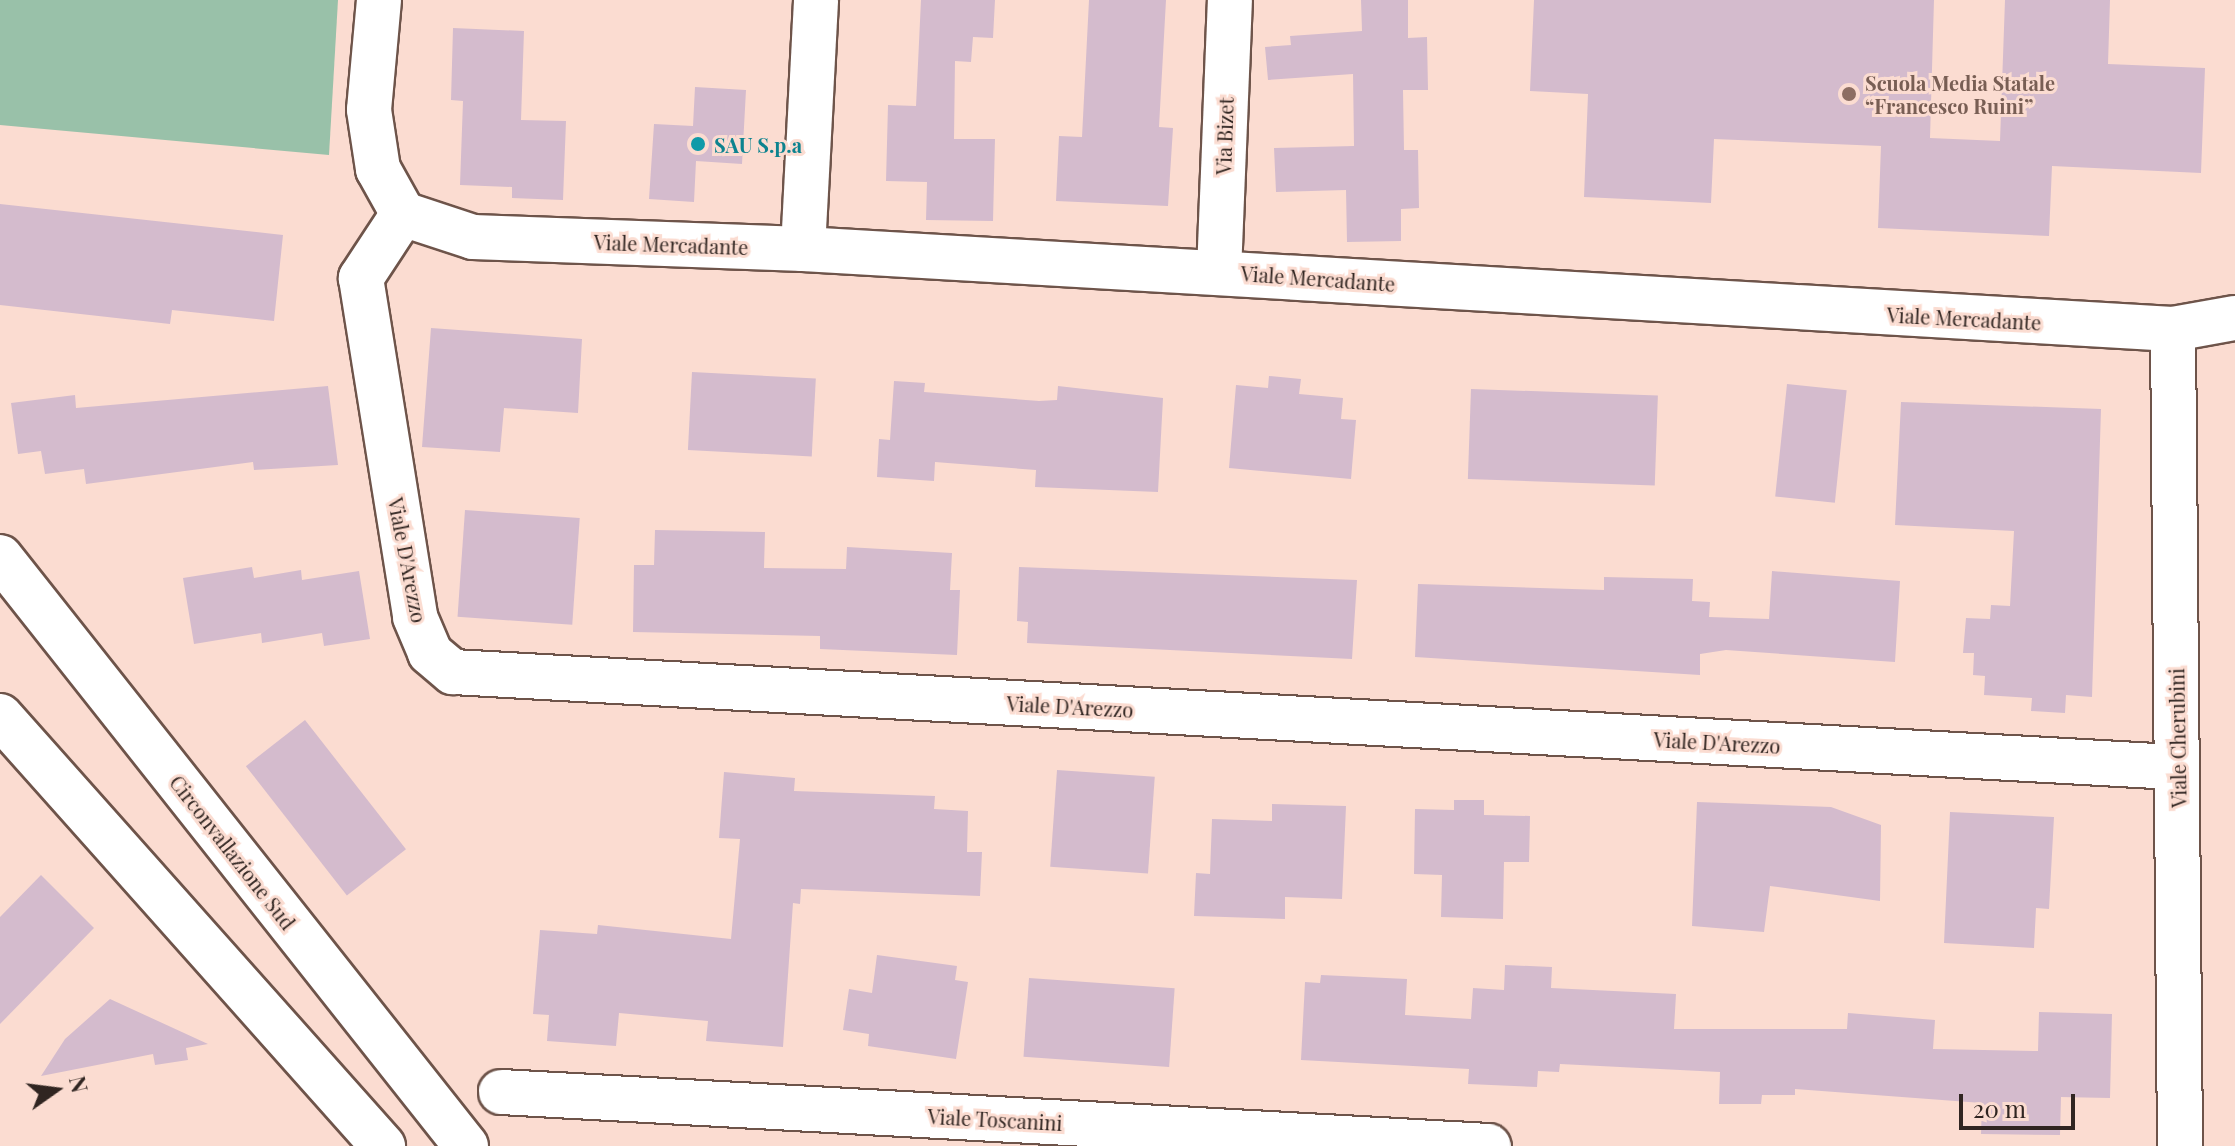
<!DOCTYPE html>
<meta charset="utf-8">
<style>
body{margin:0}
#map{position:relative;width:2235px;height:1146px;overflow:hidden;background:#fbdcd1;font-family:"Playfair Display",serif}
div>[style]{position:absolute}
.green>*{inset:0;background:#99c1a9}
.building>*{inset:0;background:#d4bbcd;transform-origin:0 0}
.roads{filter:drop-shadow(2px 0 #6e544a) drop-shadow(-2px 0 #6e544a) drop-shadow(0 2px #6e544a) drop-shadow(0 -2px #6e544a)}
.minor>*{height:44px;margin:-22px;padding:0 22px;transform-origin:22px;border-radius:22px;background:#fff}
.secondary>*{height:44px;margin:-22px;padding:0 22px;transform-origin:22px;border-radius:22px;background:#fff}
.dots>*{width:22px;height:22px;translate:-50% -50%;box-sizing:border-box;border:4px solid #fbdcd1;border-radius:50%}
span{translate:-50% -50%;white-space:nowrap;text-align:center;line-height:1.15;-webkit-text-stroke:6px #fbdcd1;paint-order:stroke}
.education-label{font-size:20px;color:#785e54;font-weight:700}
.left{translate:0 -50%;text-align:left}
.street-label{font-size:20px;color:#302521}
.culture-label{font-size:20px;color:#0d838f;font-weight:700}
.north{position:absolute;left:16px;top:1050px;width:80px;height:80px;-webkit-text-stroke:6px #fbdcd1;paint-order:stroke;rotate:76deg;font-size:22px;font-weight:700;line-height:32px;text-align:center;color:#302521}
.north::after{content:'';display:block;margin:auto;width:28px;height:36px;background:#302521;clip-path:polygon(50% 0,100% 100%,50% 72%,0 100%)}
.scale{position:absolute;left:1959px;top:1094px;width:116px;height:36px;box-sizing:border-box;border:4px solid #302521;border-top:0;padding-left:10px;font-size:24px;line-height:28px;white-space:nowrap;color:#302521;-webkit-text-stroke:6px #fbdcd1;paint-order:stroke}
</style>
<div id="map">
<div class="green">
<i style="clip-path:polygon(0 0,338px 0,329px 155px,0 125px)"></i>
</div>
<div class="building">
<i style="clip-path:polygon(921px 0,995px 0,993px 38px,973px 37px,971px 62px,955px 61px,954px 139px,995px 139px,993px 221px,926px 220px,927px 182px,886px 181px,888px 105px,916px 106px)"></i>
<i style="clip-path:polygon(1089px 0,1166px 0,1159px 127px,1173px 128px,1168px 206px,1056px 201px,1059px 136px,1082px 137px)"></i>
<i style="clip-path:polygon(1361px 0,1408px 0,1408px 38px,1427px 37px,1428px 90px,1403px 90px,1404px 150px,1418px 150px,1419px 208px,1401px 209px,1401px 241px,1347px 242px,1346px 190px,1276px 192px,1274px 148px,1354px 146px,1353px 74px,1268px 80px,1265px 47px,1291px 45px,1290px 36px,1362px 31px)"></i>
<i style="clip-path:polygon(1534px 0,1934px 0,1930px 138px,2000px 141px,2005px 0,2110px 0,2108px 64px,2205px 68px,2201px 173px,2052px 166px,2049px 236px,1878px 228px,1881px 146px,1714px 139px,1711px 203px,1584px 197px,1588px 94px,1530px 91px)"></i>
<i style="clip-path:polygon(453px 28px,524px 31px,521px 120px,566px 121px,563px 200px,512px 198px,512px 187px,460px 185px,463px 101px,451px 100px)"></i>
<i style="clip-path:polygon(695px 87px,746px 90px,742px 164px,696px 161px,694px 202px,649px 199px,654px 124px,693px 126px)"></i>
<i style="clip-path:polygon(0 204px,283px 235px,274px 321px,172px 310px,170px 324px,0 305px)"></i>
<i style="clip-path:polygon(431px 328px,582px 339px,578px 413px,504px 408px,500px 452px,422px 447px)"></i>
<i style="left:692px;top:372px;width:124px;height:78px;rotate:3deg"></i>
<i style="clip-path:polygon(1269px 376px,1301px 379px,1299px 394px,1343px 398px,1341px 419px,1356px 420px,1351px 479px,1229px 468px,1236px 385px,1268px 388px)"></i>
<i style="clip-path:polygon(894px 381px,925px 383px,924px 392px,1039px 401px,1057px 400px,1058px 386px,1163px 398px,1158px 492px,1035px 487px,1036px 470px,935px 462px,934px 481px,877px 477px,879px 439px,890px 440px)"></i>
<i style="left:1787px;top:384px;width:60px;height:113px;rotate:6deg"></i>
<i style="clip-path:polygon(328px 386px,338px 465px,254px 470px,253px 462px,86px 484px,84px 469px,45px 474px,41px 451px,18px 454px,11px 403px,75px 395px,76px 408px)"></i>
<i style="left:1471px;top:389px;width:187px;height:90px;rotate:2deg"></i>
<i style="clip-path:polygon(1901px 402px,2101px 409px,2092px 697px,2066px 695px,2065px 713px,2031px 711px,2032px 698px,1984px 695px,1985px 676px,1973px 675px,1974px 653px,1963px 653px,1966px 618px,1990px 619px,1991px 605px,2010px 606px,2014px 531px,1895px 525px)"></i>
<i style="left:465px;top:510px;width:115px;height:107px;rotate:4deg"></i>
<i style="clip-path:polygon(655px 530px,765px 532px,764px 568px,846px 569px,847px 547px,952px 553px,950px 590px,960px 590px,957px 655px,820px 649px,820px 636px,633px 632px,634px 565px,654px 565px)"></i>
<i style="clip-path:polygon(252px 567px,254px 578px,301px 570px,302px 580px,359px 571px,370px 639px,324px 646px,322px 633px,262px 643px,261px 633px,194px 644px,183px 578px)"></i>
<i style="clip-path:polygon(1019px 567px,1357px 580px,1352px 659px,1027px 643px,1028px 622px,1017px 621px)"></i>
<i style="clip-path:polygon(1772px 571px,1900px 581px,1895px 662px,1726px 650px,1700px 654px,1700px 675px,1415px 657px,1418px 584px,1604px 590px,1604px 577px,1693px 579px,1692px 601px,1710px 602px,1709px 617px,1769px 619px)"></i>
<i style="left:305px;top:720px;width:164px;height:75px;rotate:52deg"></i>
<i style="left:1057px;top:770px;width:98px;height:97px;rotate:4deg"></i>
<i style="clip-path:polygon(724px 772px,795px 778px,794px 791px,935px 796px,934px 809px,968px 811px,967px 852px,982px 852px,980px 896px,801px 889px,800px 904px,793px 903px,783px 1047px,706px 1041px,708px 1021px,619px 1013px,616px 1046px,547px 1041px,549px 1015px,533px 1014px,540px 930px,597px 934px,598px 925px,731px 939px,740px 839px,719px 838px)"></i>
<i style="clip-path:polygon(1454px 800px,1484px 800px,1484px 815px,1530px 816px,1529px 862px,1504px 862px,1503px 919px,1441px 917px,1442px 875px,1414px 874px,1415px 809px,1454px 810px)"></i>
<i style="clip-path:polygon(1697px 802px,1831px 807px,1881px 825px,1880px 901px,1770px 886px,1764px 932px,1692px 926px)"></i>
<i style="clip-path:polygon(1272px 804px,1346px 806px,1342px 899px,1285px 897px,1285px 919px,1194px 916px,1196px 873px,1210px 874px,1212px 819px,1272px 821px)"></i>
<i style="clip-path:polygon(1950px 812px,2054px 817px,2049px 909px,2036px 908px,2034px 948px,1944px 943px)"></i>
<i style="clip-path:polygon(41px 875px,94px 928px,0 1024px,0 917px)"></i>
<i style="clip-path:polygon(877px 955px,957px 966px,955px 980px,968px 982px,956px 1059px,868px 1046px,869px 1034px,843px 1030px,849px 989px,872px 993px)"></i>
<i style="clip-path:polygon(1505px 965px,1552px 967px,1551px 988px,1676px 994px,1674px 1029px,1847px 1029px,1848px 1013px,1935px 1020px,1933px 1049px,2038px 1051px,2039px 1012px,2112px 1014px,2110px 1098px,2061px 1097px,2060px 1135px,1981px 1134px,1982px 1103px,1795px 1089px,1795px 1095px,1762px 1095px,1761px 1104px,1719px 1104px,1720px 1072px,1560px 1064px,1559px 1072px,1538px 1071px,1537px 1087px,1468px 1084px,1469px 1069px,1301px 1060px,1305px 982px,1320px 983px,1321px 975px,1407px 979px,1405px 1015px,1471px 1019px,1473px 988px,1504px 990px)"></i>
<i style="left:1029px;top:978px;width:146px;height:79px;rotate:4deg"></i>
<i style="clip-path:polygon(110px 999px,208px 1044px,186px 1048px,188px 1060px,155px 1065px,153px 1054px,41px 1076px,65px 1039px)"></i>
</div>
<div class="roads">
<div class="minor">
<i style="left:379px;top:0;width:110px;rotate:95.2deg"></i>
<i style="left:369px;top:110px;width:60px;rotate:81.3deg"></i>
<i style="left:378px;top:169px;width:51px;rotate:60.9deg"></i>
<i style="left:403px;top:214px;width:74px;rotate:18.2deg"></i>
<i style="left:473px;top:237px;width:330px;rotate:2.1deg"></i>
<i style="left:803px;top:249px;width:1372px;rotate:3.34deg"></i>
<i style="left:2173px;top:329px;width:63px;rotate:-10.1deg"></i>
<i style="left:403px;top:214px;width:77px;rotate:123.3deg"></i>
<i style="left:361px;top:278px;width:343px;rotate:80.9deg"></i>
<i style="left:415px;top:617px;width:39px;rotate:67deg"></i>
<i style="left:430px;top:653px;width:30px;rotate:40deg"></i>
<i style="left:453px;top:672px;width:1726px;rotate:3.16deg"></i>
<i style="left:803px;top:249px;width:249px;rotate:-87deg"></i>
<i style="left:1219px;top:272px;width:272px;rotate:-87.7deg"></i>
<i style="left:2173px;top:329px;width:817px;rotate:89.51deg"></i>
<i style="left:501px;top:1092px;width:989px;rotate:3.13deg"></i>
</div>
<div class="secondary">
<i style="left:0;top:557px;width:751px;rotate:51.65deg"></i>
<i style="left:0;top:716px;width:576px;rotate:48.31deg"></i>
</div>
</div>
<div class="dots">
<i style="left:1849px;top:94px;background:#8d6e63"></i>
<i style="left:698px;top:144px;background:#0f9aa8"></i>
</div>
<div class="education-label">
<span class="left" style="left:1865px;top:94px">Scuola Media Statale<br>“Francesco Ruini”</span>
</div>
<div class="street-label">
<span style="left:1224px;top:136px;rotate:-88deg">Via Bizet</span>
<span style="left:671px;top:244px;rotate:2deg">Viale Mercadante</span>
<span style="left:1318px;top:278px;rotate:4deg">Viale Mercadante</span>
<span style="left:1964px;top:318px;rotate:3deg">Viale Mercadante</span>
<span style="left:408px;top:560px;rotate:79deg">Viale D'Arezzo</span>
<span style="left:1070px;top:706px;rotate:3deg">Viale D'Arezzo</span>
<span style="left:2177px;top:738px;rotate:-91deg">Viale Cherubini</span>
<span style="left:1717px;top:742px;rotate:3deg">Viale D'Arezzo</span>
<span style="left:233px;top:852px;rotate:52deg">Circonvallazione Sud</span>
<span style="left:995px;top:1119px;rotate:3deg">Viale Toscanini</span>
</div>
<div class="culture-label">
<span class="left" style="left:714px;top:144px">SAU S.p.a</span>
</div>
<div class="north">N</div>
<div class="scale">20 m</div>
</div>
